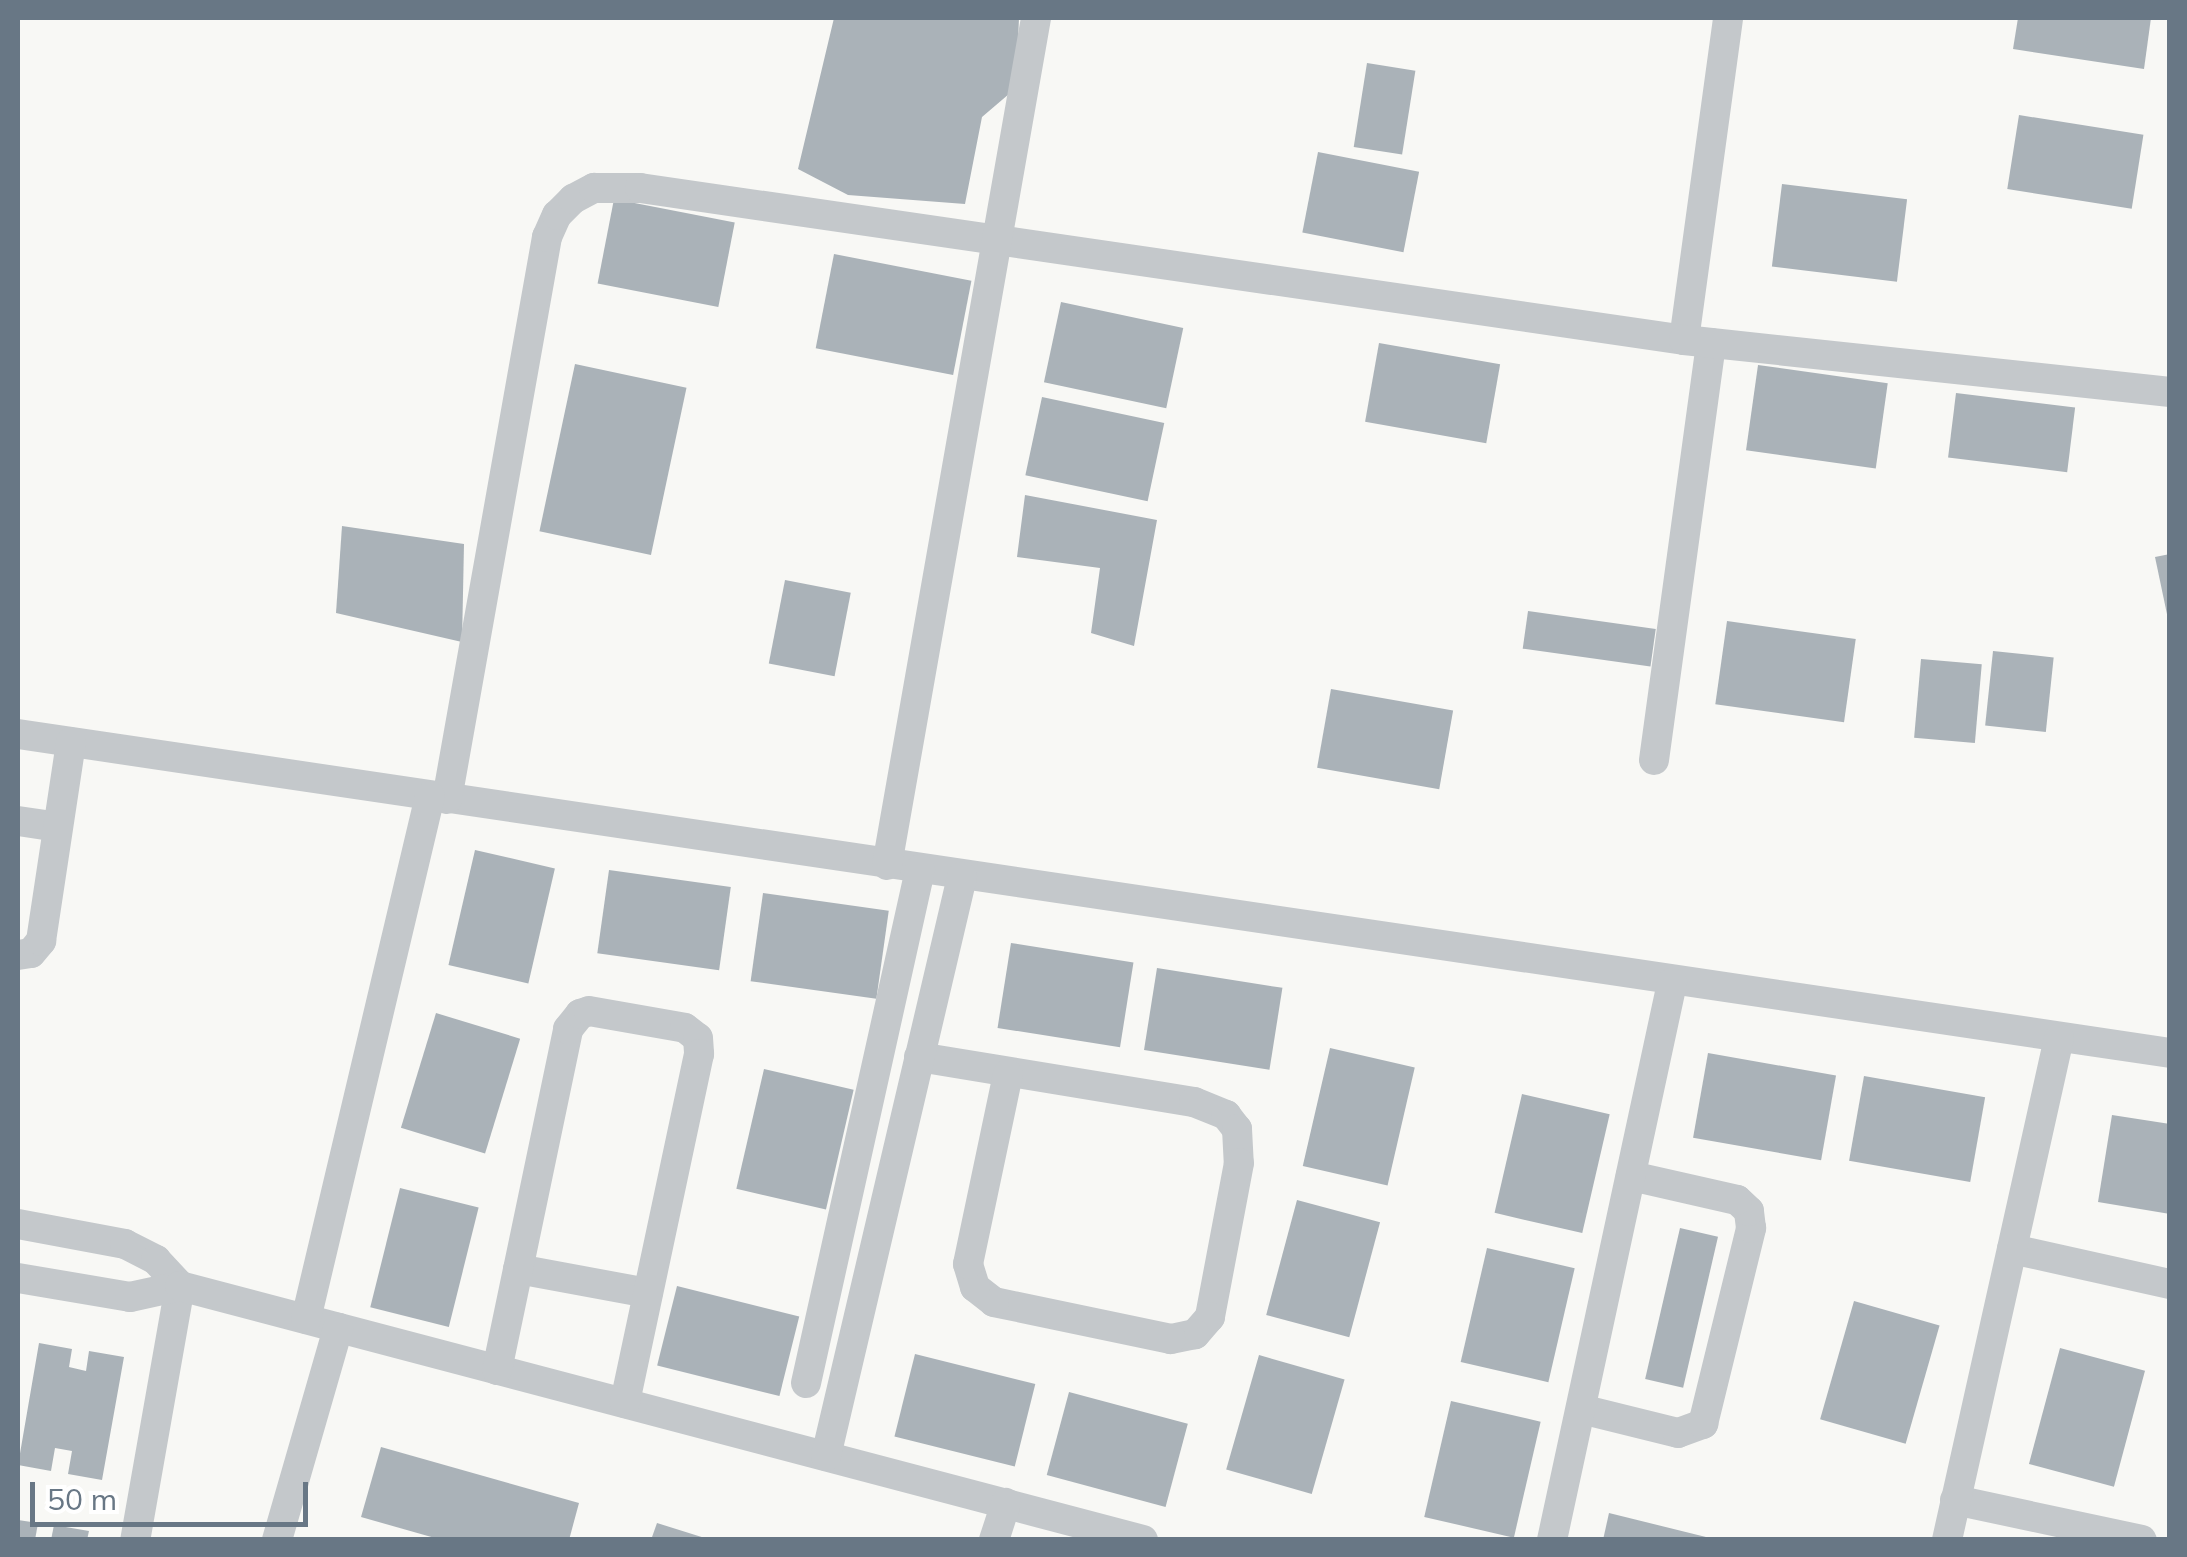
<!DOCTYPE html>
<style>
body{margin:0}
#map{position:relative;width:2187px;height:1557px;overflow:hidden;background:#f8f8f5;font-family:Mulish,sans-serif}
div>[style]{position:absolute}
.building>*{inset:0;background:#aab2b8;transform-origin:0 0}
.street>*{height:30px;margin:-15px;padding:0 15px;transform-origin:15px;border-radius:15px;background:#c4c8cb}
span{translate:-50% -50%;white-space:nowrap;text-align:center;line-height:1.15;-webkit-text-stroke:10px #fff;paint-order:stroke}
.frame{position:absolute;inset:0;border:20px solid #687785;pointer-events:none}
.scale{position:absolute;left:30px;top:1482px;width:278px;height:45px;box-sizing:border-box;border:5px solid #687785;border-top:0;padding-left:12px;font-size:30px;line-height:35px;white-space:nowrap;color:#687785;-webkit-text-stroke:8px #fff;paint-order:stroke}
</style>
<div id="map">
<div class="building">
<i style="clip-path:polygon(834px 18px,1019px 18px,1016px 88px,982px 117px,965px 204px,848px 195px,798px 169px)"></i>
<i style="clip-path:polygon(2018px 18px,2151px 18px,2144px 69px,2013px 49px)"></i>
<i style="left:1367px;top:63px;width:49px;height:85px;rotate:9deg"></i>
<i style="left:2019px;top:115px;width:126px;height:75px;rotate:9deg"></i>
<i style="left:1318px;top:152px;width:103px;height:82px;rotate:11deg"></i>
<i style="left:1782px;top:184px;width:126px;height:83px;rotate:7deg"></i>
<i style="left:614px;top:199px;width:123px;height:86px;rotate:11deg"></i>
<i style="left:834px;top:254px;width:140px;height:96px;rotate:11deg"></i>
<i style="left:1061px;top:302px;width:125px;height:82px;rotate:12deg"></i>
<i style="left:1379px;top:343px;width:123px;height:80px;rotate:10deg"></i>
<i style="left:575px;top:364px;width:114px;height:171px;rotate:12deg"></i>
<i style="left:1758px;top:365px;width:131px;height:86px;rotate:8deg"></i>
<i style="left:1956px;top:393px;width:120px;height:65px;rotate:7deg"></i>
<i style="left:1042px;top:397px;width:125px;height:80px;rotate:12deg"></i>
<i style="clip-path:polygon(1025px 495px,1157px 520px,1134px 646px,1091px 633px,1100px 568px,1017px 557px)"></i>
<i style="clip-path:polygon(342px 526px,464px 544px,462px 642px,336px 613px)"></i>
<i style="clip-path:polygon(2170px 554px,2170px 619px,2168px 619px,2155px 557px)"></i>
<i style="left:785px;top:580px;width:67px;height:85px;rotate:11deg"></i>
<i style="left:1528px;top:611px;width:129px;height:38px;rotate:8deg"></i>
<i style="left:1727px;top:621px;width:130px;height:84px;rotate:8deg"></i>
<i style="left:1993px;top:651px;width:61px;height:75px;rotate:6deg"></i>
<i style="left:1921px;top:659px;width:61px;height:79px;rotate:5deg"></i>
<i style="left:1331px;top:689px;width:124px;height:80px;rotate:10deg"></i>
<i style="left:475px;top:850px;width:82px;height:118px;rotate:13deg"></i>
<i style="left:609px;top:870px;width:123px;height:84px;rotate:8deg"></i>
<i style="left:763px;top:893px;width:127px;height:89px;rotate:8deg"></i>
<i style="left:1011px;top:943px;width:124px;height:86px;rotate:9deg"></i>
<i style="left:1157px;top:968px;width:127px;height:83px;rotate:9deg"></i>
<i style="left:436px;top:1013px;width:88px;height:120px;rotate:17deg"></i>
<i style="left:1330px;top:1048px;width:87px;height:121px;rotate:13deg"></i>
<i style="left:1708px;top:1053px;width:130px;height:86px;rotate:10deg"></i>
<i style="left:764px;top:1069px;width:92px;height:123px;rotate:13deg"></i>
<i style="left:1864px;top:1076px;width:123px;height:86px;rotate:10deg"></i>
<i style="left:1522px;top:1094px;width:90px;height:122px;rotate:13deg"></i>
<i style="clip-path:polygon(2112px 1115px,2170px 1124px,2170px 1214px,2098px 1202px)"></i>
<i style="left:400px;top:1188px;width:81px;height:123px;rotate:14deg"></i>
<i style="left:1297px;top:1200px;width:86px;height:119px;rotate:15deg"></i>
<i style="left:1680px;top:1228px;width:39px;height:155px;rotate:13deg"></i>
<i style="left:1487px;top:1248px;width:90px;height:117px;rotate:13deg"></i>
<i style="left:677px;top:1286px;width:126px;height:82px;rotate:14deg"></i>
<i style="left:1854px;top:1301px;width:89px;height:123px;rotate:16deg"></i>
<i style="clip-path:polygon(39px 1343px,72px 1349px,69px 1367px,86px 1371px,89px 1351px,124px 1357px,102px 1480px,68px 1474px,72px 1451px,55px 1448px,51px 1471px,18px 1465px)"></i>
<i style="left:2060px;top:1348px;width:88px;height:120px;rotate:15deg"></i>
<i style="left:915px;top:1354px;width:124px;height:85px;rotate:14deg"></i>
<i style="left:1259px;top:1355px;width:89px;height:119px;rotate:16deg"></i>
<i style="left:1069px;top:1392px;width:123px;height:86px;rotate:15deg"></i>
<i style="left:1451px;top:1401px;width:92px;height:119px;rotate:13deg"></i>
<i style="clip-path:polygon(381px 1447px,579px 1503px,569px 1540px,442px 1540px,361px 1517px)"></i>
<i style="clip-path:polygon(1609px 1513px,1710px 1538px,1710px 1540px,1603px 1540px)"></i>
<i style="clip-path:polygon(18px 1520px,38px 1523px,35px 1540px,18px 1540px)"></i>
<i style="clip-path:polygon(657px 1523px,708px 1539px,707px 1540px,651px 1540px)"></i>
<i style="clip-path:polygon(54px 1525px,89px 1531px,87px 1540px,51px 1540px)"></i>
</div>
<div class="street">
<i style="left:1684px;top:340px;width:325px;rotate:-82.2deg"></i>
<i style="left:18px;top:734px;width:2176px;rotate:8.43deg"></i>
<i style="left:1654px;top:760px;width:421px;rotate:-82.2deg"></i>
<i style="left:447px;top:799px;width:571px;rotate:-79.91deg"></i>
<i style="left:547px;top:237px;width:24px;rotate:-66deg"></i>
<i style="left:557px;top:215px;width:23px;rotate:-45deg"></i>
<i style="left:573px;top:199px;width:24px;rotate:-28deg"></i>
<i style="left:594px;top:188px;width:46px"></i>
<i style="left:640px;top:188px;width:1055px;rotate:8.28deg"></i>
<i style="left:1684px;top:340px;width:489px;rotate:6.1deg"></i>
<i style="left:18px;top:821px;width:40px;rotate:8.5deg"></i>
<i style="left:887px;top:865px;width:860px;rotate:-80.02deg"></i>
<i style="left:18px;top:955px;width:13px;rotate:-9deg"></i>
<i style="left:31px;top:953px;width:16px;rotate:-50deg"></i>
<i style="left:41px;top:941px;width:201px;rotate:-81.4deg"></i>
<i style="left:919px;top:1057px;width:279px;rotate:9.3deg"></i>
<i style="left:1194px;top:1102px;width:35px;rotate:22deg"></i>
<i style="left:1226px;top:1115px;width:18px;rotate:52deg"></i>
<i style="left:1237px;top:1129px;width:34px;rotate:87deg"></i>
<i style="left:1239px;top:1163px;width:157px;rotate:100.7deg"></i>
<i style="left:1210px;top:1317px;width:23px;rotate:131deg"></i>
<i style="left:1195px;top:1334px;width:25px;rotate:168deg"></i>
<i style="left:1171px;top:1339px;width:181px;rotate:-168.2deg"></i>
<i style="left:994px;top:1302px;width:24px;rotate:-142deg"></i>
<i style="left:975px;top:1287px;width:24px;rotate:-107deg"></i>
<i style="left:968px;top:1264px;width:194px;rotate:-78.1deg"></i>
<i style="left:18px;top:1224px;width:109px;rotate:10.6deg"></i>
<i style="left:125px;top:1244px;width:35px;rotate:27deg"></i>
<i style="left:156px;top:1260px;width:35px;rotate:47deg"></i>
<i style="left:180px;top:1286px;width:258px;rotate:100deg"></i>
<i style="left:2012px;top:1249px;width:162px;rotate:12.5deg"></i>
<i style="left:518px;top:1269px;width:132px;rotate:10.5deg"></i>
<i style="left:18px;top:1278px;width:114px;rotate:9.6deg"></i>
<i style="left:130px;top:1297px;width:51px;rotate:-12.4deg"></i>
<i style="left:180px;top:1286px;width:996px;rotate:14.78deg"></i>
<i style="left:306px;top:1319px;width:537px;rotate:-76.66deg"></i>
<i style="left:497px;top:1370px;width:348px;rotate:-78.2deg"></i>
<i style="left:568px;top:1029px;width:19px;rotate:-51deg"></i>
<i style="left:580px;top:1014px;width:9px;rotate:-18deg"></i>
<i style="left:589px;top:1011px;width:97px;rotate:10deg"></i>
<i style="left:685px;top:1028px;width:16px;rotate:38deg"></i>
<i style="left:698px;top:1038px;width:16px;rotate:86deg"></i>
<i style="left:699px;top:1054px;width:357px;rotate:102deg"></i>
<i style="left:806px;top:1383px;width:526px;rotate:-77.47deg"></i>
<i style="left:1581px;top:1409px;width:100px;rotate:13.9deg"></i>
<i style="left:1678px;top:1433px;width:27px;rotate:-20deg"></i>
<i style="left:1703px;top:1424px;width:202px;rotate:-76.2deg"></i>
<i style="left:1751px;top:1228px;width:17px;rotate:-97deg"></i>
<i style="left:1749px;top:1211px;width:16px;rotate:-137deg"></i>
<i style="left:1737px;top:1200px;width:109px;rotate:-167.2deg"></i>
<i style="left:826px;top:1456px;width:595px;rotate:-76.78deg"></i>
<i style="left:1955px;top:1500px;width:191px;rotate:12.1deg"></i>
<i style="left:277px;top:1540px;width:221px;rotate:-73.9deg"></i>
<i style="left:994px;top:1540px;width:39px;rotate:-72deg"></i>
<i style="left:1552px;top:1540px;width:570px;rotate:-77.84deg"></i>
<i style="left:1947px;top:1540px;width:514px;rotate:-77.42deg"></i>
</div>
<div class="frame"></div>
<div class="scale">50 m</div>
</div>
